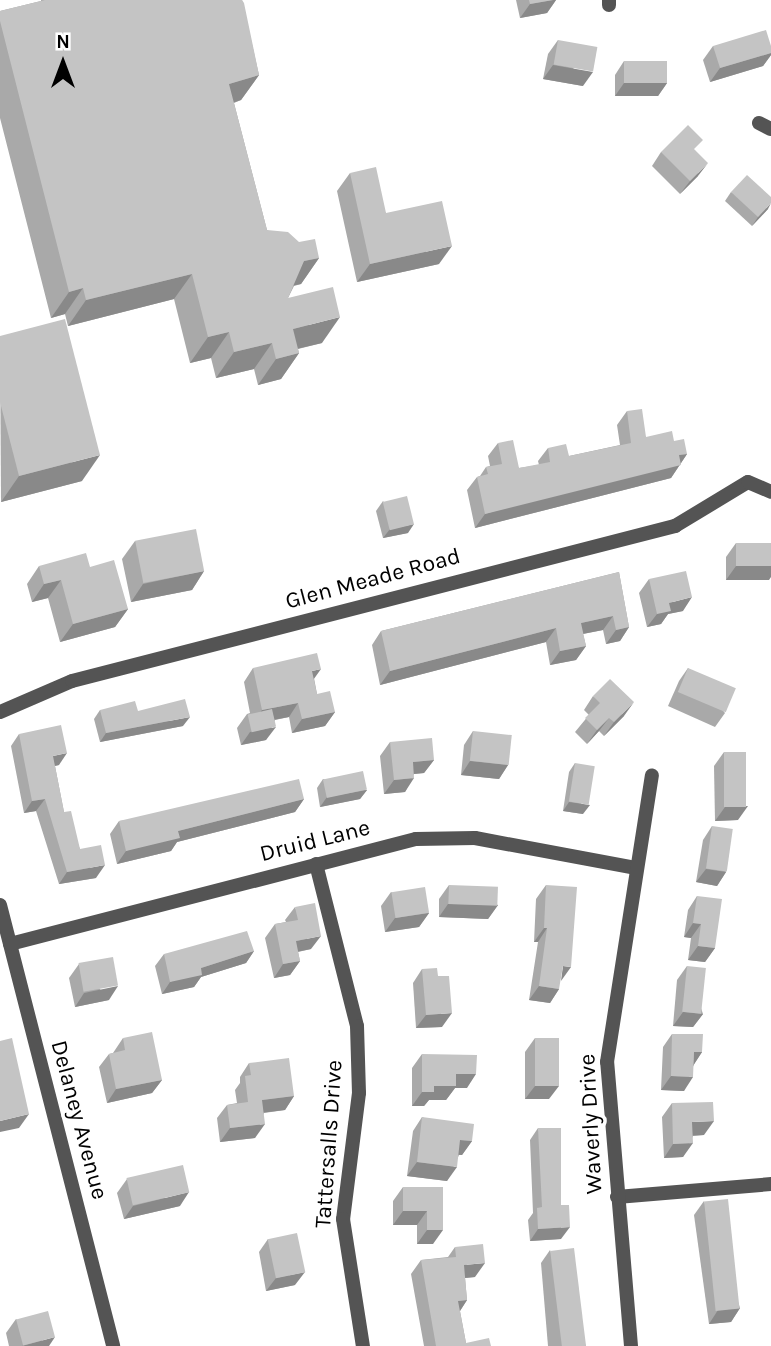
<!DOCTYPE html>
<style>
body{margin:0}
#map{position:relative;width:771px;height:1346px;overflow:hidden;background:#fff;font-family:Karla,sans-serif}
div>[style]{position:absolute}
.minor>*{height:14px;margin:-7px;padding:0 7px;transform-origin:7px;border-radius:7px;background:#545454}
.wall>*{inset:0;background:#a9a9a9}
.shaded-wall>*{inset:0;background:#898989}
.building>*{inset:0;background:#c4c4c4;transform-origin:0 0}
span{translate:-50% -50%;white-space:nowrap;text-align:center;line-height:1.15;-webkit-text-stroke:7px #fff;paint-order:stroke}
.street-label{font-size:23px;color:#000}
.north{position:absolute;left:28px;top:28px;width:70px;height:70px;-webkit-text-stroke:5px #fff;paint-order:stroke;rotate:0deg;font-size:19px;font-weight:700;line-height:28px;text-align:center;color:#000}
.north::after{content:'';display:block;margin:auto;width:24px;height:32px;background:#000;clip-path:polygon(50% 0,100% 100%,50% 72%,0 100%)}
</style>
<div id="map">
<div class="minor">
<i style="left:609px;top:5px;width:5px;rotate:-90deg"></i>
<i style="left:759px;top:123px;width:13px;rotate:27deg"></i>
<i style="left:0;top:712px;width:78px;rotate:-23.3deg"></i>
<i style="left:72px;top:681px;width:623px;rotate:-14.42deg"></i>
<i style="left:675px;top:526px;width:85px;rotate:-31.1deg"></i>
<i style="left:748px;top:482px;width:25px;rotate:23deg"></i>
<i style="left:316px;top:864px;width:167px;rotate:75.8deg"></i>
<i style="left:357px;top:1026px;width:67px;rotate:88.3deg"></i>
<i style="left:359px;top:1093px;width:127px;rotate:97.2deg"></i>
<i style="left:343px;top:1219px;width:129px;rotate:81.1deg"></i>
<i style="left:0;top:905px;width:455px;rotate:75.6deg"></i>
<i style="left:10px;top:944px;width:419px;rotate:-14.5deg"></i>
<i style="left:416px;top:839px;width:59px;rotate:-1deg"></i>
<i style="left:475px;top:838px;width:163px;rotate:10.6deg"></i>
<i style="left:617px;top:1197px;width:155px;rotate:-4.8deg"></i>
<i style="left:631px;top:1346px;width:285px;rotate:-94.8deg"></i>
<i style="left:607px;top:1062px;width:290px;rotate:-81.1deg"></i>
</div>
<div class="wall">
<i style="clip-path:polygon(41px 0,242px 0,259px 75px,241px 100px,234px 103px,267px 230px,319px 258px,301px 284px,294px 286px,288px 298px,322px 343px,298px 349px,299px 353px,281px 379px,258px 385px,254px 369px,216px 378px,211px 358px,190px 363px,174px 299px,68px 326px,65px 314px,51px 318px,0 118px,0 11px,41px 1px)"></i>
<i style="clip-path:polygon(516px 0,556px 0,547px 13px,520px 18px)"></i>
<i style="clip-path:polygon(558px 40px,583px 86px,543px 79px,548px 54px)"></i>
<i style="clip-path:polygon(713px 46px,771px 46px,771px 55px,763px 66px,710px 82px,703px 60px)"></i>
<i style="clip-path:polygon(624px 61px,667px 83px,658px 96px,615px 96px,615px 75px)"></i>
<i style="clip-path:polygon(695px 150px,698px 176px,680px 194px,652px 166px,661px 152px)"></i>
<i style="clip-path:polygon(350px 173px,386px 213px,439px 264px,357px 282px,337px 191px)"></i>
<i style="clip-path:polygon(731px 192px,768px 209px,752px 226px,725px 201px)"></i>
<i style="clip-path:polygon(0 336px,82px 481px,1px 502px)"></i>
<i style="clip-path:polygon(627px 411px,646px 437px,674px 441px,687px 454px,671px 478px,475px 528px,467px 490px,477px 477px,480px 476px,486px 467px,490px 466px,488px 456px,498px 443px,519px 468px,539px 465px,538px 461px,548px 448px,569px 456px,620px 445px,617px 425px)"></i>
<i style="clip-path:polygon(383px 501px,408px 533px,383px 538px,376px 511px)"></i>
<i style="clip-path:polygon(135px 541px,204px 571px,192px 590px,131px 602px,122px 559px)"></i>
<i style="clip-path:polygon(736px 543px,769px 580px,726px 580px,726px 557px)"></i>
<i style="clip-path:polygon(39px 566px,90px 567px,128px 609px,115px 627px,60px 642px,48px 598px,32px 602px,27px 584px)"></i>
<i style="clip-path:polygon(619px 572px,629px 627px,620px 641px,606px 644px,603px 630px,583px 634px,586px 646px,576px 660px,550px 665px,546px 642px,380px 685px,372px 645px,381px 631px)"></i>
<i style="clip-path:polygon(649px 579px,683px 611px,668px 614px,661px 624px,647px 627px,639px 593px)"></i>
<i style="clip-path:polygon(253px 668px,314px 678px,317px 694px,335px 712px,325px 726px,292px 733px,289px 717px,275px 720px,266px 740px,241px 745px,237px 728px,247px 714px,250px 713px,244px 682px)"></i>
<i style="clip-path:polygon(688px 668px,725px 713px,715px 727px,668px 706px,679px 681px)"></i>
<i style="clip-path:polygon(593px 696px,624px 716px,604px 736px,599px 731px,587px 744px,575px 732px,589px 715px,584px 710px)"></i>
<i style="clip-path:polygon(100px 710px,138px 711px,183px 726px,100px 742px,94px 719px)"></i>
<i style="clip-path:polygon(473px 731px,508px 765px,499px 779px,461px 775px,464px 745px)"></i>
<i style="clip-path:polygon(19px 734px,59px 765px,55px 766px,64px 812px,80px 849px,96px 878px,59px 884px,36px 811px,24px 813px,11px 746px)"></i>
<i style="clip-path:polygon(390px 742px,434px 760px,424px 773px,414px 774px,405px 792px,384px 794px,380px 756px)"></i>
<i style="clip-path:polygon(724px 752px,738px 820px,715px 821px,714px 766px)"></i>
<i style="clip-path:polygon(575px 763px,583px 814px,563px 811px,569px 772px)"></i>
<i style="clip-path:polygon(323px 779px,367px 790px,360px 799px,320px 807px,317px 788px)"></i>
<i style="clip-path:polygon(304px 799px,295px 812px,177px 842px,171px 851px,117px 864px,110px 834px,119px 821px)"></i>
<i style="clip-path:polygon(712px 826px,726px 872px,717px 886px,696px 882px,703px 840px)"></i>
<i style="clip-path:polygon(449px 885px,498px 905px,488px 919px,439px 917px,439px 899px)"></i>
<i style="clip-path:polygon(546px 885px,559px 989px,550px 1003px,529px 1000px,538px 942px,534px 942px,536px 899px)"></i>
<i style="clip-path:polygon(391px 892px,429px 913px,419px 927px,385px 932px,381px 906px)"></i>
<i style="clip-path:polygon(697px 896px,715px 948px,705px 962px,688px 960px,691px 938px,684px 937px,688px 910px)"></i>
<i style="clip-path:polygon(295px 907px,311px 949px,298px 952px,300px 961px,290px 975px,274px 978px,265px 938px,275px 924px,286px 922px,285px 920px)"></i>
<i style="clip-path:polygon(254px 951px,246px 963px,201px 977px,194px 987px,162px 994px,155px 966px,164px 954px)"></i>
<i style="clip-path:polygon(79px 964px,109px 1000px,75px 1007px,69px 978px)"></i>
<i style="clip-path:polygon(687px 966px,703px 1014px,693px 1027px,673px 1026px,677px 980px)"></i>
<i style="clip-path:polygon(422px 969px,438px 976px,442px 1027px,416px 1028px,413px 983px)"></i>
<i style="clip-path:polygon(672px 1034px,702px 1052px,694px 1064px,684px 1091px,661px 1090px,663px 1047px)"></i>
<i style="clip-path:polygon(123px 1038px,162px 1080px,152px 1093px,107px 1103px,99px 1067px,109px 1054px,113px 1053px)"></i>
<i style="clip-path:polygon(535px 1038px,549px 1099px,525px 1099px,525px 1052px)"></i>
<i style="clip-path:polygon(422px 1054px,467px 1088px,455px 1088px,446px 1100px,429px 1100px,424px 1106px,412px 1106px,412px 1068px)"></i>
<i style="clip-path:polygon(249px 1063px,294px 1096px,285px 1110px,264px 1113px,255px 1138px,220px 1142px,217px 1118px,227px 1105px,237px 1103px,235px 1090px,240px 1083px,240px 1077px)"></i>
<i style="clip-path:polygon(672px 1103px,704px 1135px,693px 1136px,683px 1157px,664px 1158px,662px 1117px)"></i>
<i style="clip-path:polygon(422px 1117px,472px 1141px,462px 1155px,459px 1155px,447px 1181px,407px 1176px,413px 1131px)"></i>
<i style="clip-path:polygon(538px 1128px,561px 1205px,561px 1239px,530px 1241px,528px 1220px,533px 1213px,530px 1140px)"></i>
<i style="clip-path:polygon(127px 1179px,180px 1206px,124px 1219px,117px 1193px)"></i>
<i style="clip-path:polygon(403px 1187px,443px 1187px,433px 1244px,417px 1244px,417px 1225px,393px 1225px,393px 1201px)"></i>
<i style="clip-path:polygon(704px 1201px,740px 1308px,731px 1322px,709px 1324px,694px 1215px)"></i>
<i style="clip-path:polygon(268px 1239px,295px 1285px,266px 1291px,259px 1252px)"></i>
<i style="clip-path:polygon(455px 1247px,475px 1277px,465px 1278px,467px 1300px,460px 1311px,466px 1343px,491px 1346px,424px 1346px,411px 1274px,421px 1260px,448px 1257px)"></i>
<i style="clip-path:polygon(550px 1250px,586px 1346px,548px 1346px,541px 1263px)"></i>
<i style="clip-path:polygon(16px 1319px,49px 1346px,9px 1346px,6px 1333px)"></i>
</div>
<div class="shaded-wall">
<i style="clip-path:polygon(553px 0,556px 0,547px 13px,520px 18px,530px 4px)"></i>
<i style="clip-path:polygon(771px 53px,771px 55px,763px 66px,710px 82px,720px 68px)"></i>
<i style="clip-path:polygon(553px 65px,593px 72px,583px 86px,543px 79px)"></i>
<i style="clip-path:polygon(259px 75px,241px 100px,211px 110px,229px 84px)"></i>
<i style="clip-path:polygon(624px 83px,667px 83px,658px 96px,615px 96px)"></i>
<i style="clip-path:polygon(708px 163px,698px 176px,680px 194px,690px 181px)"></i>
<i style="clip-path:polygon(771px 203px,768px 209px,752px 226px,758px 217px)"></i>
<i style="clip-path:polygon(452px 246px,439px 264px,357px 282px,370px 264px)"></i>
<i style="clip-path:polygon(319px 258px,301px 284px,286px 287px,304px 261px)"></i>
<i style="clip-path:polygon(192px 274px,174px 299px,68px 326px,86px 300px)"></i>
<i style="clip-path:polygon(83px 288px,65px 314px,51px 318px,69px 292px)"></i>
<i style="clip-path:polygon(340px 317px,322px 343px,275px 354px,293px 329px)"></i>
<i style="clip-path:polygon(229px 332px,211px 358px,190px 363px,208px 337px)"></i>
<i style="clip-path:polygon(272px 343px,254px 369px,216px 378px,234px 352px)"></i>
<i style="clip-path:polygon(299px 353px,281px 379px,258px 385px,276px 359px)"></i>
<i style="clip-path:polygon(687px 454px,671px 478px,475px 528px,485px 514px,679px 455px)"></i>
<i style="clip-path:polygon(100px 455px,82px 481px,1px 502px,19px 476px)"></i>
<i style="clip-path:polygon(414px 524px,408px 533px,383px 538px,390px 529px)"></i>
<i style="clip-path:polygon(736px 566px,771px 566px,771px 577px,769px 580px,726px 580px)"></i>
<i style="clip-path:polygon(204px 571px,192px 590px,131px 602px,143px 584px)"></i>
<i style="clip-path:polygon(61px 580px,48px 598px,32px 602px,44px 584px)"></i>
<i style="clip-path:polygon(692px 597px,683px 611px,668px 614px,661px 624px,647px 627px,657px 614px,669px 603px)"></i>
<i style="clip-path:polygon(128px 609px,115px 627px,60px 642px,73px 624px)"></i>
<i style="clip-path:polygon(613px 616px,603px 630px,572px 636px,581px 623px)"></i>
<i style="clip-path:polygon(629px 627px,620px 641px,606px 644px,616px 630px)"></i>
<i style="clip-path:polygon(556px 628px,546px 642px,380px 685px,390px 671px)"></i>
<i style="clip-path:polygon(586px 646px,576px 660px,550px 665px,560px 651px)"></i>
<i style="clip-path:polygon(321px 669px,311px 683px,312px 671px)"></i>
<i style="clip-path:polygon(634px 702px,624px 716px,604px 736px,614px 722px)"></i>
<i style="clip-path:polygon(298px 703px,289px 717px,252px 724px,262px 710px)"></i>
<i style="clip-path:polygon(335px 712px,325px 726px,292px 733px,302px 719px)"></i>
<i style="clip-path:polygon(190px 717px,183px 726px,100px 742px,106px 733px)"></i>
<i style="clip-path:polygon(609px 718px,599px 731px,587px 744px,597px 730px)"></i>
<i style="clip-path:polygon(276px 727px,266px 740px,241px 745px,250px 732px)"></i>
<i style="clip-path:polygon(67px 753px,59px 765px,44px 768px,53px 756px)"></i>
<i style="clip-path:polygon(434px 760px,424px 773px,403px 775px,413px 762px)"></i>
<i style="clip-path:polygon(470px 761px,508px 765px,499px 779px,461px 775px)"></i>
<i style="clip-path:polygon(414px 778px,405px 792px,384px 794px,394px 780px)"></i>
<i style="clip-path:polygon(367px 790px,360px 799px,320px 807px,327px 797px)"></i>
<i style="clip-path:polygon(45px 799px,36px 811px,24px 813px,32px 801px)"></i>
<i style="clip-path:polygon(304px 799px,295px 812px,177px 842px,171px 851px,117px 864px,126px 851px,178px 831px)"></i>
<i style="clip-path:polygon(569px 802px,590px 805px,583px 814px,563px 811px)"></i>
<i style="clip-path:polygon(748px 806px,738px 820px,715px 821px,725px 807px)"></i>
<i style="clip-path:polygon(105px 865px,96px 878px,59px 884px,67px 872px)"></i>
<i style="clip-path:polygon(706px 869px,726px 872px,717px 886px,696px 882px)"></i>
<i style="clip-path:polygon(448px 904px,498px 905px,488px 919px,439px 917px)"></i>
<i style="clip-path:polygon(429px 913px,419px 927px,385px 932px,395px 918px)"></i>
<i style="clip-path:polygon(693px 923px,701px 924px,691px 938px,684px 937px)"></i>
<i style="clip-path:polygon(544px 928px,547px 928px,538px 942px,534px 942px)"></i>
<i style="clip-path:polygon(321px 936px,311px 949px,286px 954px,296px 941px)"></i>
<i style="clip-path:polygon(698px 946px,715px 948px,705px 962px,688px 960px)"></i>
<i style="clip-path:polygon(254px 951px,246px 963px,201px 977px,194px 987px,162px 994px,170px 982px,201px 968px)"></i>
<i style="clip-path:polygon(300px 961px,290px 975px,274px 978px,283px 964px)"></i>
<i style="clip-path:polygon(563px 966px,571px 967px,561px 981px)"></i>
<i style="clip-path:polygon(118px 986px,109px 1000px,75px 1007px,84px 993px)"></i>
<i style="clip-path:polygon(539px 986px,559px 989px,550px 1003px,529px 1000px)"></i>
<i style="clip-path:polygon(683px 1012px,703px 1014px,693px 1027px,673px 1026px)"></i>
<i style="clip-path:polygon(452px 1013px,442px 1027px,416px 1028px,426px 1015px)"></i>
<i style="clip-path:polygon(694px 1052px,702px 1052px,693px 1066px)"></i>
<i style="clip-path:polygon(456px 1074px,476px 1074px,467px 1088px,455px 1088px,446px 1100px,429px 1100px,424px 1106px,412px 1106px,422px 1092px)"></i>
<i style="clip-path:polygon(671px 1076px,693px 1077px,684px 1091px,661px 1090px)"></i>
<i style="clip-path:polygon(162px 1080px,152px 1093px,107px 1103px,116px 1089px)"></i>
<i style="clip-path:polygon(535px 1086px,559px 1086px,549px 1099px,525px 1099px)"></i>
<i style="clip-path:polygon(294px 1096px,285px 1110px,252px 1114px,262px 1100px)"></i>
<i style="clip-path:polygon(29px 1114px,19px 1128px,0 1132px,0 1121px)"></i>
<i style="clip-path:polygon(714px 1121px,704px 1135px,683px 1136px,692px 1122px)"></i>
<i style="clip-path:polygon(265px 1124px,255px 1138px,220px 1142px,230px 1128px)"></i>
<i style="clip-path:polygon(460px 1140px,472px 1141px,462px 1155px,451px 1154px)"></i>
<i style="clip-path:polygon(693px 1143px,683px 1157px,664px 1158px,673px 1144px)"></i>
<i style="clip-path:polygon(417px 1162px,457px 1167px,447px 1181px,407px 1176px)"></i>
<i style="clip-path:polygon(189px 1192px,180px 1206px,124px 1219px,133px 1206px)"></i>
<i style="clip-path:polygon(403px 1211px,427px 1211px,417px 1225px,393px 1225px)"></i>
<i style="clip-path:polygon(570px 1227px,561px 1239px,530px 1241px,538px 1229px)"></i>
<i style="clip-path:polygon(427px 1230px,443px 1230px,433px 1244px,417px 1244px)"></i>
<i style="clip-path:polygon(485px 1263px,475px 1277px,454px 1279px,464px 1265px)"></i>
<i style="clip-path:polygon(305px 1272px,295px 1285px,266px 1291px,276px 1278px)"></i>
<i style="clip-path:polygon(467px 1300px,458px 1314px,458px 1301px)"></i>
<i style="clip-path:polygon(740px 1308px,731px 1322px,709px 1324px,718px 1310px)"></i>
<i style="clip-path:polygon(55px 1337px,49px 1346px,22px 1346px)"></i>
</div>
<div class="building">
<i style="clip-path:polygon(45px 0,242px 0,244px 3px,259px 75px,229px 84px,267px 230px,288px 232px,299px 242px,315px 239px,319px 258px,304px 261px,288px 298px,333px 287px,340px 317px,293px 329px,299px 353px,276px 359px,272px 343px,234px 352px,229px 332px,208px 337px,192px 274px,86px 300px,83px 288px,69px 292px,0 21px,0 11px)"></i>
<i style="clip-path:polygon(529px 0,553px 0,530px 4px)"></i>
<i style="clip-path:polygon(766px 30px,771px 46px,771px 53px,720px 68px,713px 46px)"></i>
<i style="left:558px;top:40px;width:40px;height:25px;rotate:10deg"></i>
<i style="left:624px;top:61px;width:43px;height:22px"></i>
<i style="clip-path:polygon(688px 125px,703px 140px,694px 149px,708px 163px,690px 181px,661px 152px)"></i>
<i style="clip-path:polygon(376px 167px,386px 213px,442px 201px,452px 246px,370px 264px,350px 173px)"></i>
<i style="clip-path:polygon(747px 175px,771px 197px,771px 203px,758px 217px,731px 192px)"></i>
<i style="clip-path:polygon(65px 319px,100px 455px,19px 476px,0 402px,0 336px)"></i>
<i style="clip-path:polygon(642px 409px,646px 437px,672px 431px,674px 441px,684px 439px,687px 454px,679px 455px,681px 465px,485px 514px,477px 477px,488px 474px,486px 467px,502px 464px,498px 443px,513px 440px,519px 468px,550px 462px,548px 448px,566px 444px,569px 456px,631px 443px,627px 411px)"></i>
<i style="left:407px;top:496px;width:29px;height:25px;rotate:76deg"></i>
<i style="left:196px;top:529px;width:43px;height:62px;rotate:79deg"></i>
<i style="left:736px;top:543px;width:35px;height:23px"></i>
<i style="clip-path:polygon(86px 553px,90px 567px,114px 560px,128px 609px,73px 624px,61px 580px,44px 584px,39px 566px)"></i>
<i style="clip-path:polygon(686px 571px,692px 597px,669px 603px,671px 611px,657px 614px,649px 579px)"></i>
<i style="clip-path:polygon(619px 572px,629px 627px,616px 630px,613px 616px,581px 623px,586px 646px,560px 651px,556px 628px,390px 671px,381px 631px)"></i>
<i style="clip-path:polygon(317px 653px,321px 669px,312px 671px,317px 694px,330px 691px,335px 712px,302px 719px,298px 703px,262px 710px,253px 668px)"></i>
<i style="left:688px;top:668px;width:52px;height:26px;rotate:23deg"></i>
<i style="clip-path:polygon(610px 679px,634px 702px,614px 722px,609px 718px,597px 730px,585px 718px,600px 703px,593px 696px)"></i>
<i style="clip-path:polygon(185px 699px,190px 717px,106px 733px,100px 710px,135px 701px,138px 711px)"></i>
<i style="left:272px;top:709px;width:18px;height:25px;rotate:77deg"></i>
<i style="clip-path:polygon(61px 725px,67px 753px,53px 756px,64px 812px,71px 811px,80px 849px,101px 845px,105px 865px,67px 872px,45px 799px,32px 801px,19px 734px)"></i>
<i style="left:473px;top:731px;width:39px;height:30px;rotate:6deg"></i>
<i style="clip-path:polygon(432px 738px,434px 760px,413px 762px,414px 778px,394px 780px,390px 742px)"></i>
<i style="left:724px;top:752px;width:22px;height:55px"></i>
<i style="left:575px;top:763px;width:20px;height:39px;rotate:9deg"></i>
<i style="left:363px;top:771px;width:19px;height:41px;rotate:78deg"></i>
<i style="clip-path:polygon(299px 779px,304px 799px,178px 831px,180px 838px,126px 851px,119px 821px)"></i>
<i style="left:712px;top:826px;width:21px;height:43px;rotate:8deg"></i>
<i style="left:449px;top:885px;width:49px;height:19px;rotate:2deg"></i>
<i style="clip-path:polygon(546px 885px,577px 887px,571px 967px,563px 966px,559px 989px,539px 986px,547px 928px,544px 928px)"></i>
<i style="left:425px;top:887px;width:26px;height:34px;rotate:81deg"></i>
<i style="clip-path:polygon(697px 896px,722px 899px,715px 948px,698px 946px,701px 924px,693px 923px)"></i>
<i style="clip-path:polygon(315px 903px,321px 936px,296px 941px,300px 961px,283px 964px,275px 924px,298px 920px,295px 907px)"></i>
<i style="clip-path:polygon(247px 931px,254px 951px,201px 968px,202px 975px,170px 982px,164px 954px)"></i>
<i style="left:113px;top:957px;width:29px;height:35px;rotate:80deg"></i>
<i style="left:687px;top:966px;width:19px;height:46px;rotate:6deg"></i>
<i style="clip-path:polygon(437px 968px,438px 976px,449px 976px,452px 1013px,426px 1015px,422px 969px)"></i>
<i style="clip-path:polygon(152px 1032px,162px 1080px,116px 1089px,109px 1054px,125px 1050px,123px 1038px)"></i>
<i style="clip-path:polygon(672px 1034px,703px 1034px,702px 1052px,694px 1052px,693px 1077px,671px 1076px)"></i>
<i style="clip-path:polygon(12px 1038px,29px 1114px,0 1121px,0 1041px)"></i>
<i style="left:535px;top:1038px;width:24px;height:48px"></i>
<i style="clip-path:polygon(422px 1054px,477px 1055px,476px 1074px,456px 1074px,456px 1086px,434px 1086px,434px 1092px,422px 1092px)"></i>
<i style="clip-path:polygon(289px 1058px,294px 1096px,262px 1100px,265px 1124px,230px 1128px,227px 1105px,248px 1102px,245px 1076px,251px 1075px,249px 1063px)"></i>
<i style="clip-path:polygon(713px 1102px,714px 1121px,692px 1122px,693px 1143px,673px 1144px,672px 1103px)"></i>
<i style="clip-path:polygon(422px 1117px,474px 1124px,472px 1141px,460px 1140px,457px 1167px,417px 1162px)"></i>
<i style="clip-path:polygon(538px 1128px,561px 1128px,561px 1205px,569px 1205px,570px 1227px,538px 1229px,537px 1208px,542px 1207px)"></i>
<i style="left:183px;top:1165px;width:28px;height:58px;rotate:77deg"></i>
<i style="clip-path:polygon(403px 1187px,443px 1187px,443px 1230px,427px 1230px,427px 1211px,403px 1211px)"></i>
<i style="left:728px;top:1199px;width:110px;height:24px;rotate:84deg"></i>
<i style="left:297px;top:1233px;width:40px;height:30px;rotate:78deg"></i>
<i style="clip-path:polygon(483px 1244px,485px 1263px,464px 1265px,467px 1300px,458px 1301px,466px 1343px,489px 1338px,491px 1346px,436px 1346px,421px 1260px,456px 1257px,455px 1247px)"></i>
<i style="left:574px;top:1248px;width:99px;height:24px;rotate:83deg"></i>
<i style="left:48px;top:1311px;width:27px;height:33px;rotate:75deg"></i>
</div>
<div class="street-label">
<span style="left:373px;top:579px;rotate:-15deg">Glen Meade Road</span>
<span style="left:315px;top:841px;rotate:-14deg">Druid Lane</span>
<span style="left:79px;top:1120px;rotate:75deg">Delaney Avenue</span>
<span style="left:591px;top:1124px;rotate:-93deg">Waverly Drive</span>
<span style="left:329px;top:1144px;rotate:-86deg">Tattersalls Drive</span>
</div>
<div class="north">N</div>
</div>
